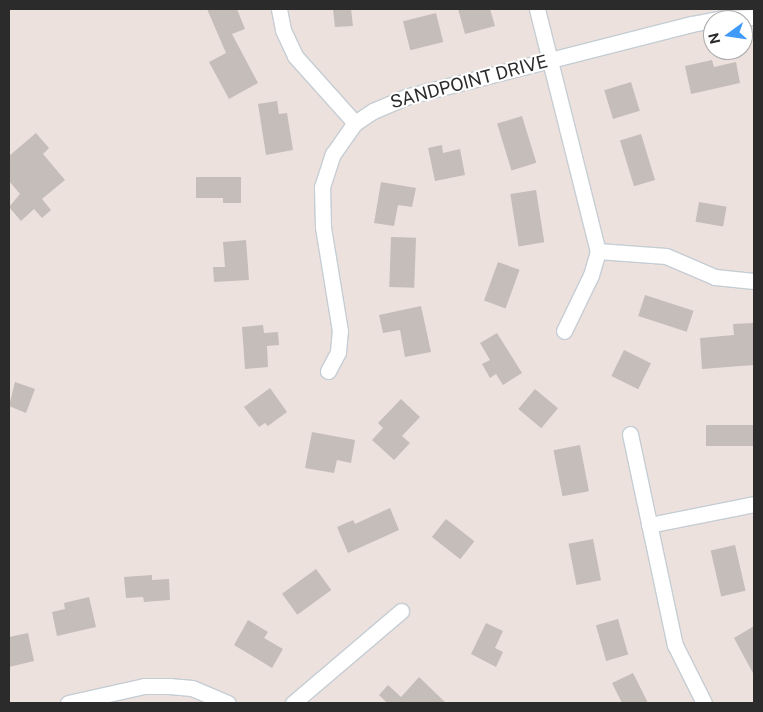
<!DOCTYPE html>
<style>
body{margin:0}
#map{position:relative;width:763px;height:712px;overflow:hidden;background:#ede1dd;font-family:"Public Sans",sans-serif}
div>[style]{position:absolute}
.building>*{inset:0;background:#c5bdb9;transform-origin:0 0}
.roads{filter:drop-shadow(1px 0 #c5cdd4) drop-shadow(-1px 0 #c5cdd4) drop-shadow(0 1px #c5cdd4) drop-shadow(0 -1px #c5cdd4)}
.street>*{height:15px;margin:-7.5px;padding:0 7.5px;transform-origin:7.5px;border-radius:7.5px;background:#fff}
span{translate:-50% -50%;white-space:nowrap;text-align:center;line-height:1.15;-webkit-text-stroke:4px #fff;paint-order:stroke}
.street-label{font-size:18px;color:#2b2b2b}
.frame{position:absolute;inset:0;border:10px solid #2b2b2b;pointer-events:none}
.north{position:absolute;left:703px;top:10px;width:50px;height:50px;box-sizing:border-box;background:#fff;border:1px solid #aaa;border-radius:50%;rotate:256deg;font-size:14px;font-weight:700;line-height:20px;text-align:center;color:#2b2b2b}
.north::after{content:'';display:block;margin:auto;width:18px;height:22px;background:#3f9af8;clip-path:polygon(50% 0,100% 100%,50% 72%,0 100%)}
</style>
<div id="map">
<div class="building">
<i style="clip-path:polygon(207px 9px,237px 9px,245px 29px,232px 34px,258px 83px,229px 99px,209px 62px,226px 53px)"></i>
<i style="clip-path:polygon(333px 9px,351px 9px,353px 26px,335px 27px)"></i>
<i style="clip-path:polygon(458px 9px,490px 9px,495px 26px,465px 34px)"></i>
<i style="left:436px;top:13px;width:30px;height:34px;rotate:76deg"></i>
<i style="clip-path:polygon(712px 60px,714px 67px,736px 62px,740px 83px,691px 94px,685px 66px)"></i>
<i style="left:631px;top:82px;width:30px;height:28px;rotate:73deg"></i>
<i style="clip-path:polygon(277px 101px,279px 114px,287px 113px,293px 150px,266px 155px,258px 104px)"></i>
<i style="left:522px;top:116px;width:49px;height:26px;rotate:73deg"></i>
<i style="clip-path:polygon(36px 133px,49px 148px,43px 154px,65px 180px,42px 199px,51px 210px,42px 218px,34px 209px,21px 221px,9px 207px,20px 194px,9px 181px,9px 156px)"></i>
<i style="left:641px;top:134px;width:48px;height:22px;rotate:73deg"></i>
<i style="clip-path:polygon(442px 145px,443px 153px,460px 149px,465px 175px,435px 181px,428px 148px)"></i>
<i style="clip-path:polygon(196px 177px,241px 177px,241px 203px,223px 203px,223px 198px,196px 198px)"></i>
<i style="clip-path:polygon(381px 182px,416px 188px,412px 207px,398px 205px,394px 226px,374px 223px)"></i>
<i style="left:536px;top:190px;width:53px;height:26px;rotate:81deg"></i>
<i style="left:699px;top:202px;width:28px;height:20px;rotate:10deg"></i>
<i style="left:391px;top:237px;width:25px;height:50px;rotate:2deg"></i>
<i style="clip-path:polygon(246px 240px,249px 280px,214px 282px,213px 267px,225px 267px,223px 242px)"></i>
<i style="left:498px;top:262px;width:23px;height:41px;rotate:20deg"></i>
<i style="left:645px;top:295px;width:51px;height:22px;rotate:18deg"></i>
<i style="clip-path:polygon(421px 306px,431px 352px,405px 357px,400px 330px,383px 333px,379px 315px)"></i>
<i style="clip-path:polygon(754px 323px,754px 365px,702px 369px,700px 338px,734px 335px,733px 324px)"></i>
<i style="clip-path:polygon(263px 325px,264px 333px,278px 332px,279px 345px,267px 346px,268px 367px,245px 369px,242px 327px)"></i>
<i style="clip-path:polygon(497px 333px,522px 373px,503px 385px,496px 374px,490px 378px,482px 364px,490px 360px,480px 343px)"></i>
<i style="left:624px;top:350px;width:30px;height:29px;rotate:26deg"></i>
<i style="clip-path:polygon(15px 382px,35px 389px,26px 413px,9px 406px)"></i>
<i style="clip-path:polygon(270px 388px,287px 412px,268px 426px,265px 423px,259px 427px,244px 407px)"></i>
<i style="left:535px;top:389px;width:30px;height:26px;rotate:40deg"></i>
<i style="clip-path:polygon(401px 399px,420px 417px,402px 436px,410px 443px,394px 460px,372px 440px,383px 428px,378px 423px)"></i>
<i style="left:754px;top:425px;width:21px;height:48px;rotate:90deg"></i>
<i style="clip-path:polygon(312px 432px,355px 440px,351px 463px,337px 460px,334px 473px,305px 468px)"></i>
<i style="left:580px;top:445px;width:47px;height:27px;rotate:79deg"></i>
<i style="clip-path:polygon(390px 508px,399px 530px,348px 553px,337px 527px,353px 520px,355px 524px)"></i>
<i style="left:446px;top:519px;width:36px;height:23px;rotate:38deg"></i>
<i style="left:593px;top:539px;width:42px;height:25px;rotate:79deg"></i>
<i style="left:735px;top:545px;width:47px;height:25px;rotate:77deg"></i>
<i style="left:316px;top:569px;width:26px;height:42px;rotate:54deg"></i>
<i style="clip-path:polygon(152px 575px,152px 580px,169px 579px,170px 600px,144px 602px,143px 597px,126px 598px,124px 577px)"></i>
<i style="clip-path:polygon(89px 597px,96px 627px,57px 636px,52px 612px,65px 609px,64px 603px)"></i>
<i style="left:618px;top:619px;width:37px;height:23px;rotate:74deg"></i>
<i style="clip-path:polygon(248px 620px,268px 632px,264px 638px,283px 649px,272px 668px,234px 645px)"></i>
<i style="clip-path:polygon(486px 623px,503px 631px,495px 648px,503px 652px,496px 667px,471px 654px)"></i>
<i style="clip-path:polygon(754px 626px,754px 675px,734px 638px)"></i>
<i style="clip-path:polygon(28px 633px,34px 661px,9px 667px,9px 637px)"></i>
<i style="clip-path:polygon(633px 673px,648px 703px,622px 703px,612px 683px)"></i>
<i style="clip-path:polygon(419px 677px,446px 703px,387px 703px,379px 695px,388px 685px,401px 697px)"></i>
</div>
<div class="roads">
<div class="street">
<i style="left:279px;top:9px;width:21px;rotate:79deg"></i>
<i style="left:283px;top:30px;width:29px;rotate:65deg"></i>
<i style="left:295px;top:56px;width:90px;rotate:48.2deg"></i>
<i style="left:537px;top:9px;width:250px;rotate:75.9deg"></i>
<i style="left:598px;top:251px;width:25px;rotate:106deg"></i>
<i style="left:591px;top:275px;width:62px;rotate:115.7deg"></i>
<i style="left:598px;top:251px;width:68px;rotate:4.2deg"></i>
<i style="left:666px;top:256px;width:53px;rotate:23.2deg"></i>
<i style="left:715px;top:277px;width:39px;rotate:6deg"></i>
<i style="left:328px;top:371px;width:21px;rotate:-62deg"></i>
<i style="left:338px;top:352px;width:21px;rotate:-85deg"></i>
<i style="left:340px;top:331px;width:105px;rotate:-99.3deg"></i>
<i style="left:323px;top:227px;width:40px;rotate:-91.4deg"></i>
<i style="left:322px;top:187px;width:35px;rotate:-72deg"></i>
<i style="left:333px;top:154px;width:38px;rotate:-55deg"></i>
<i style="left:355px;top:123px;width:22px;rotate:-34deg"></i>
<i style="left:373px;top:111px;width:39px;rotate:-23deg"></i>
<i style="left:409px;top:96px;width:292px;rotate:-14.3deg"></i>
<i style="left:692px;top:24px;width:32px;rotate:-11deg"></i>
<i style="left:723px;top:18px;width:31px;rotate:-2deg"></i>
<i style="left:630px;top:434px;width:216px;rotate:78deg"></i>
<i style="left:675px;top:645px;width:65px;rotate:63.4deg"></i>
<i style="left:649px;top:525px;width:107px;rotate:-11.3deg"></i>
<i style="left:68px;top:703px;width:78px;rotate:-12.6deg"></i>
<i style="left:144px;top:686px;width:25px"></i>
<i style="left:169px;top:686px;width:23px;rotate:5deg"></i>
<i style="left:192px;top:688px;width:39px;rotate:23deg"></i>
<i style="left:293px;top:703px;width:142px;rotate:-40.4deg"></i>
</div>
</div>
<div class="street-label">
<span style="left:469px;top:82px;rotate:-15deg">SANDPOINT DRIVE</span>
</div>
<div class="frame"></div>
<div class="north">N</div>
</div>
